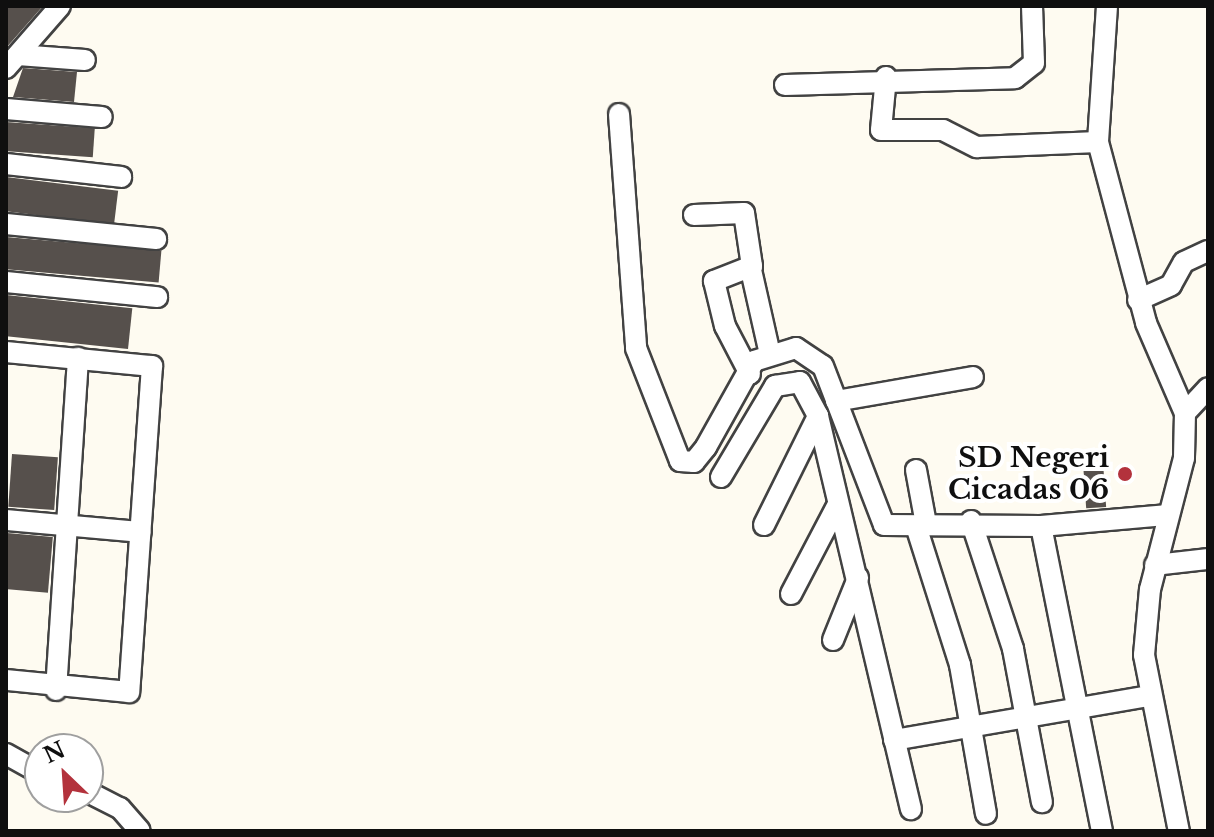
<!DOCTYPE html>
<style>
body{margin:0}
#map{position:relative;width:1214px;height:837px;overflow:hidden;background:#fefbf1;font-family:"Libre Baskerville",serif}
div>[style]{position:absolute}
.building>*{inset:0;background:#56504c;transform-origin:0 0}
.roads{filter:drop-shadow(2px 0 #424242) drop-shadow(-2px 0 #424242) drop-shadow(0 2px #424242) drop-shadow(0 -2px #424242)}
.minor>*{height:20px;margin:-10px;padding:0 10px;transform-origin:10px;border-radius:10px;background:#fff}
.dots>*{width:22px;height:22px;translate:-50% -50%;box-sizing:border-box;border:4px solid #fff;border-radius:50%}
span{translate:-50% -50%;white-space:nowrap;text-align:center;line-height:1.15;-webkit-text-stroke:8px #fff;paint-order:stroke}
.poi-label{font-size:28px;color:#0f0f0f;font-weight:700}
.right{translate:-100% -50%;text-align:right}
.frame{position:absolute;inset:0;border:8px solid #0f0f0f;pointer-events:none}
.north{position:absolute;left:24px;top:733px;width:80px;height:80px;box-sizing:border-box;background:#fff;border:2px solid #9f9f9f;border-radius:50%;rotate:335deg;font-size:22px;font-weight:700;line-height:32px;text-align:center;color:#0f0f0f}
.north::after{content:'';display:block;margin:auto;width:28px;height:36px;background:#b3323c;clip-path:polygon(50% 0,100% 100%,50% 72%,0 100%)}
</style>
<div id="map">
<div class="building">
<i style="clip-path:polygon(6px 6px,43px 6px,6px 48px)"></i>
<i style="clip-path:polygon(23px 68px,77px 72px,74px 102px,13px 97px)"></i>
<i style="left:6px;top:122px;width:89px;height:29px;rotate:4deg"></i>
<i style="left:6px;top:177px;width:113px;height:34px;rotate:7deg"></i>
<i style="left:6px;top:237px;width:156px;height:32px;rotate:5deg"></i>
<i style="left:6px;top:295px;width:127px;height:41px;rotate:6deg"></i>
<i style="left:12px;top:454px;width:46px;height:53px;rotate:4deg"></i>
<i style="left:1103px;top:462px;width:45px;height:20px;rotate:86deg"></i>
<i style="left:7px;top:533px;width:46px;height:56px;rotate:5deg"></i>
</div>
<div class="roads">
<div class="minor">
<i style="left:1107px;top:6px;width:136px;rotate:93.8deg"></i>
<i style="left:1098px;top:142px;width:187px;rotate:75.1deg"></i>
<i style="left:1146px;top:323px;width:98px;rotate:66.6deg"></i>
<i style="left:1185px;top:413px;width:45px;rotate:91.3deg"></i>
<i style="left:1184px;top:458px;width:135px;rotate:104.5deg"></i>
<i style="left:1150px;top:589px;width:66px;rotate:95.2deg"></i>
<i style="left:1144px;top:655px;width:179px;rotate:78.8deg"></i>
<i style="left:18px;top:55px;width:67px;rotate:4.3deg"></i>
<i style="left:6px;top:68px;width:82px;rotate:-48.9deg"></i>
<i style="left:886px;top:77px;width:53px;rotate:95.4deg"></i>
<i style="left:881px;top:130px;width:62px"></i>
<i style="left:943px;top:130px;width:38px;rotate:27deg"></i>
<i style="left:977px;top:147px;width:121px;rotate:-2.4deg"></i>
<i style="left:785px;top:85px;width:230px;rotate:-1.7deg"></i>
<i style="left:1015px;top:78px;width:24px;rotate:-38deg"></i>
<i style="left:1034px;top:63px;width:57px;rotate:-92deg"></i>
<i style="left:6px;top:109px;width:96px;rotate:4.8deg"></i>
<i style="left:619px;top:114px;width:235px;rotate:85.8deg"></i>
<i style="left:636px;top:348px;width:121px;rotate:68.7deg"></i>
<i style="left:680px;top:461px;width:14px;rotate:4deg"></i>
<i style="left:694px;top:462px;width:19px;rotate:-51deg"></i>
<i style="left:706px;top:447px;width:98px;rotate:-60.8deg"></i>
<i style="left:754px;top:361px;width:44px;rotate:-17.2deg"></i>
<i style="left:796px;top:348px;width:32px;rotate:34deg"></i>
<i style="left:823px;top:366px;width:170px;rotate:69deg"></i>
<i style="left:884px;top:525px;width:157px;rotate:0.4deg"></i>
<i style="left:1041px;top:526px;width:125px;rotate:-5deg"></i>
<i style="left:6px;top:164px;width:116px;rotate:6.4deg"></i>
<i style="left:694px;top:215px;width:50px;rotate:-2.3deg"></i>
<i style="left:744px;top:213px;width:54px;rotate:81.4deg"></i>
<i style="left:752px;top:266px;width:41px;rotate:158.5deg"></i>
<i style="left:714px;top:281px;width:46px;rotate:76.3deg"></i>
<i style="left:725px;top:326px;width:54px;rotate:62.5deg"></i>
<i style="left:6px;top:224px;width:151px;rotate:5.7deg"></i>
<i style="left:751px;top:270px;width:86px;rotate:77.3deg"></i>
<i style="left:6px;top:282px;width:152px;rotate:5.7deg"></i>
<i style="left:1138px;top:300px;width:36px;rotate:-24deg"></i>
<i style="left:1171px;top:285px;width:26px;rotate:-61deg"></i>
<i style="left:1184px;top:262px;width:26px;rotate:-25deg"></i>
<i style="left:6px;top:352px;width:147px;rotate:5.5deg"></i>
<i style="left:152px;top:366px;width:327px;rotate:94deg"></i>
<i style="left:129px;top:692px;width:124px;rotate:-174.4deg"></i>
<i style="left:836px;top:401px;width:139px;rotate:-9.9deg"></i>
<i style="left:1185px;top:413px;width:34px;rotate:-47deg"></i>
<i style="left:916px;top:470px;width:55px;rotate:79.5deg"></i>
<i style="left:721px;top:477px;width:106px;rotate:-59.3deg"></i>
<i style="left:775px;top:386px;width:25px;rotate:-9deg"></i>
<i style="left:800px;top:382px;width:38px;rotate:62deg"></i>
<i style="left:818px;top:416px;width:404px;rotate:76.7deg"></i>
<i style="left:6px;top:520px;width:135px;rotate:5.1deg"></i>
<i style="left:971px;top:521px;width:135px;rotate:71.8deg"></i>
<i style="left:1013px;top:649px;width:156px;rotate:79.3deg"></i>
<i style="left:764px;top:525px;width:122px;rotate:-63.6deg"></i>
<i style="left:916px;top:526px;width:146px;rotate:72.4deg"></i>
<i style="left:960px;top:665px;width:151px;rotate:80.1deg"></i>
<i style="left:1041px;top:526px;width:311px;rotate:78.7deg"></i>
<i style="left:1155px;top:565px;width:53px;rotate:-6.5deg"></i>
<i style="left:791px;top:594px;width:99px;rotate:-62.4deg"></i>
<i style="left:833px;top:640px;width:67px;rotate:-68deg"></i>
<i style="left:56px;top:690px;width:333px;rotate:-86.2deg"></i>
<i style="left:894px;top:740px;width:260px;rotate:-9.8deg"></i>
<i style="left:6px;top:754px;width:39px;rotate:29deg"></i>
<i style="left:88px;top:792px;width:36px;rotate:27deg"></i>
<i style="left:120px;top:808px;width:30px;rotate:49deg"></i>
</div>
</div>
<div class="dots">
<i style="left:1125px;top:474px;background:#b3323c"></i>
</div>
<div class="poi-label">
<span class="right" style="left:1109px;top:474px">SD Negeri<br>Cicadas 06</span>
</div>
<div class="frame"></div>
<div class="north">N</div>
</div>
